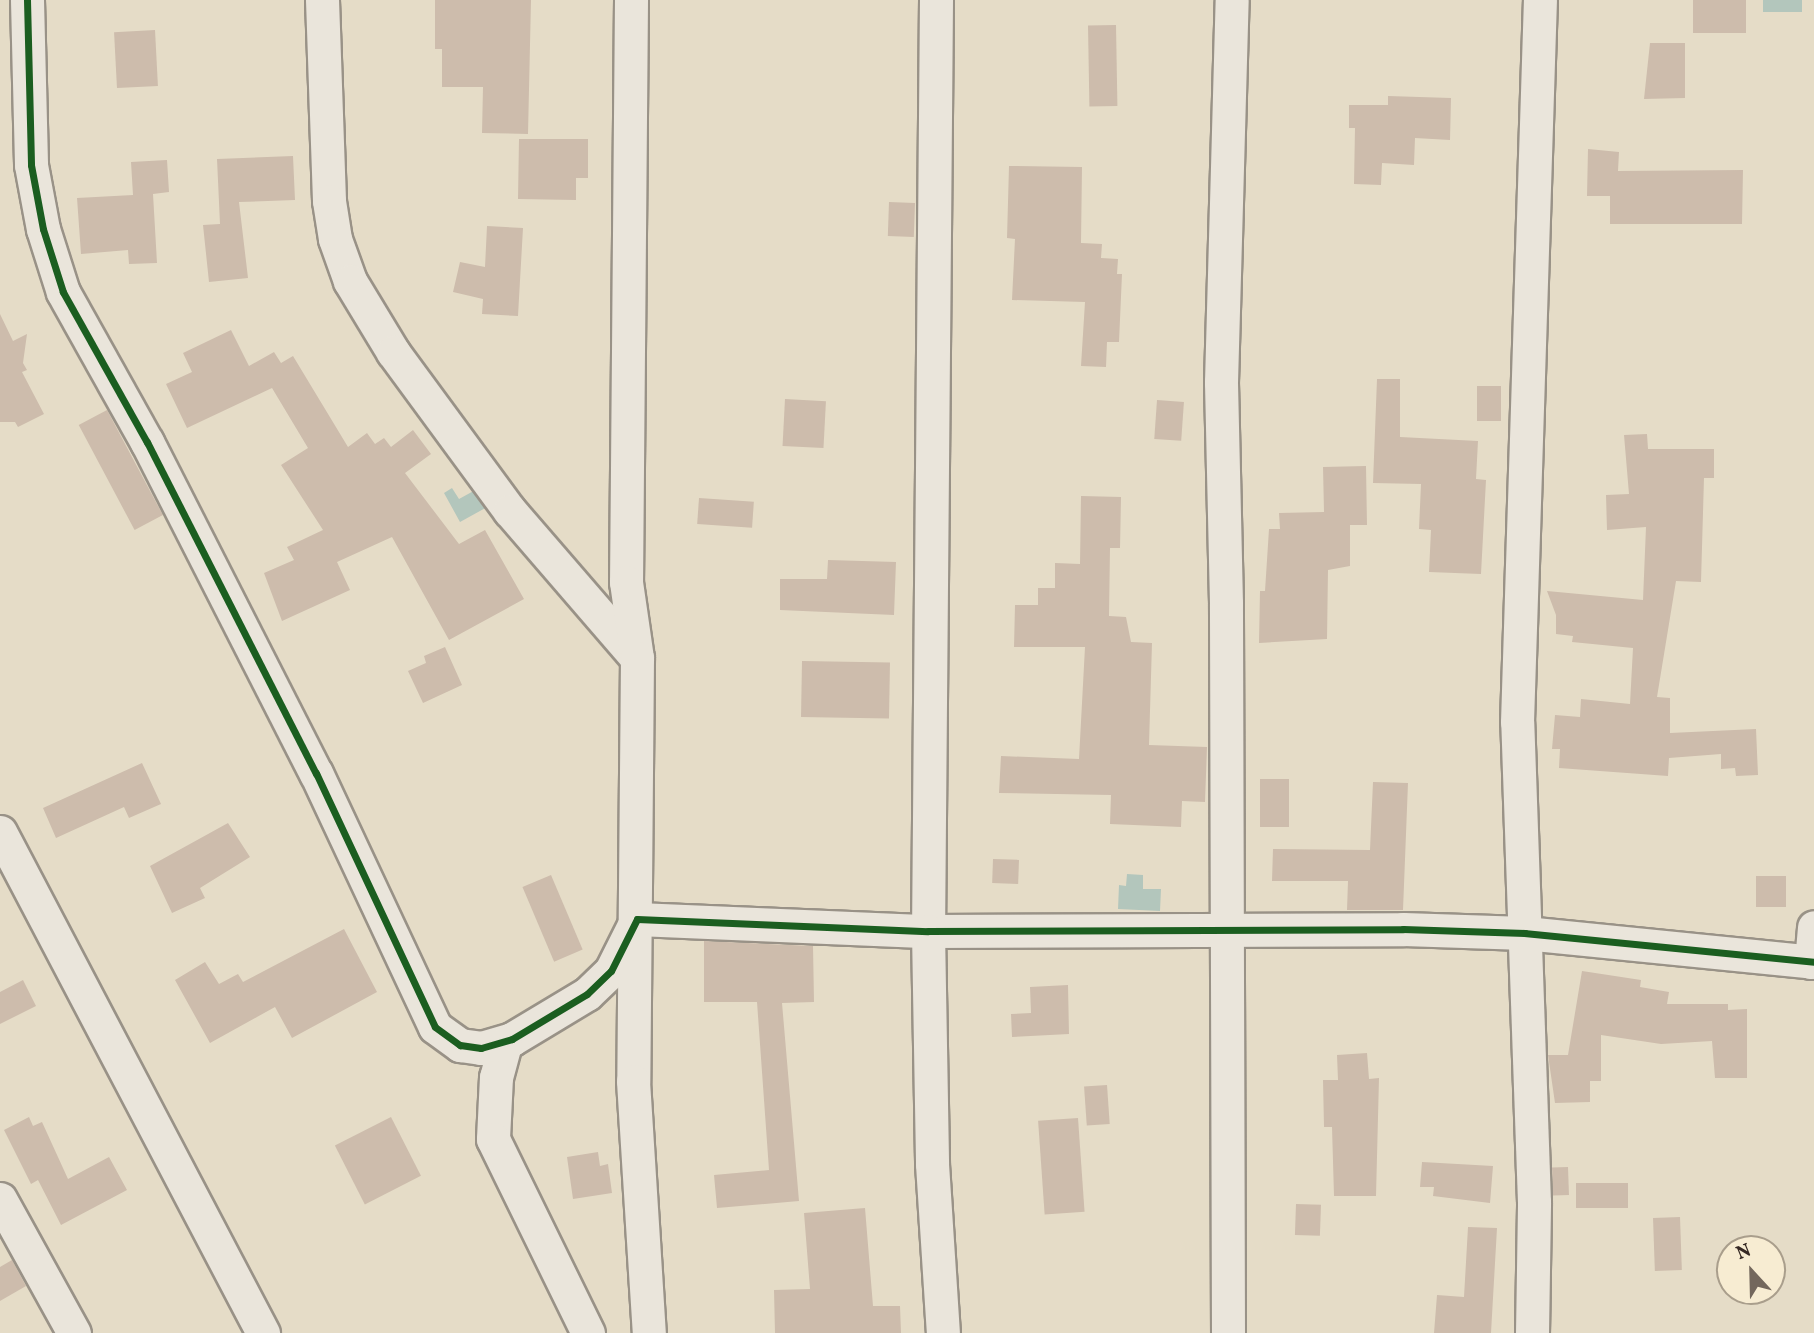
<!DOCTYPE html>
<style>
body{margin:0}
#map{position:relative;width:1814px;height:1333px;overflow:hidden;background:#e5dcc7;font-family:Vollkorn,serif}
div>[style]{position:absolute}
.water>*{inset:0;background:#b3c6bc;transform-origin:0 0}
.building>*{inset:0;background:#cdbcac;transform-origin:0 0}
.roads{filter:drop-shadow(2px 0 #999287) drop-shadow(-2px 0 #999287) drop-shadow(0 2px #999287) drop-shadow(0 -2px #999287)}
.minor>*{height:33px;margin:-16.5px;padding:0 16.5px;transform-origin:16.5px;border-radius:16.5px;background:#eae5db}
.cycleway>*{height:7px;margin:-3.5px;padding:0 3.5px;transform-origin:3.5px;border-radius:3.5px;background:#1b5e20}
span{translate:-50% -50%;white-space:nowrap;text-align:center;line-height:1.15;-webkit-text-stroke:5px #f7ecd2;paint-order:stroke}
.north{position:absolute;left:1716px;top:1235px;width:70px;height:70px;box-sizing:border-box;background:#f7ecd2;border:2px solid #a99e8c;border-radius:50%;rotate:338deg;font-size:19px;font-weight:700;line-height:28px;text-align:center;color:#352823}
.north::after{content:'';display:block;margin:auto;width:24px;height:32px;background:#73675c;clip-path:polygon(50% 0,100% 100%,50% 72%,0 100%)}
</style>
<div id="map">
<div class="water">
<i style="left:1763px;top:0;width:39px;height:12px"></i>
<i style="clip-path:polygon(452px 488px,459px 499px,479px 488px,489px 506px,460px 522px,444px 493px)"></i>
<i style="clip-path:polygon(1127px 874px,1143px 875px,1143px 889px,1161px 889px,1160px 911px,1118px 909px,1119px 885px,1126px 886px)"></i>
</div>
<div class="building">
<i style="clip-path:polygon(435px 0,531px 0,528px 134px,482px 133px,483px 87px,442px 87px,442px 49px,435px 49px)"></i>
<i style="left:1693px;top:0;width:53px;height:33px"></i>
<i style="left:1116px;top:25px;width:81px;height:28px;rotate:89deg"></i>
<i style="left:155px;top:30px;width:56px;height:41px;rotate:87deg"></i>
<i style="clip-path:polygon(1650px 43px,1685px 43px,1685px 98px,1644px 99px)"></i>
<i style="clip-path:polygon(1388px 96px,1451px 98px,1450px 140px,1415px 138px,1414px 165px,1382px 163px,1381px 185px,1354px 184px,1355px 128px,1349px 128px,1349px 105px,1388px 105px)"></i>
<i style="clip-path:polygon(519px 139px,588px 139px,588px 178px,576px 178px,576px 200px,518px 199px)"></i>
<i style="clip-path:polygon(1588px 149px,1619px 152px,1618px 171px,1743px 170px,1742px 224px,1610px 224px,1610px 196px,1587px 196px)"></i>
<i style="clip-path:polygon(293px 156px,295px 200px,239px 202px,248px 278px,209px 282px,203px 225px,220px 224px,217px 159px)"></i>
<i style="clip-path:polygon(167px 160px,169px 192px,153px 194px,157px 263px,129px 264px,128px 250px,81px 254px,77px 198px,133px 195px,131px 162px)"></i>
<i style="clip-path:polygon(1009px 166px,1082px 167px,1081px 243px,1102px 244px,1101px 258px,1118px 259px,1117px 274px,1122px 274px,1119px 342px,1107px 342px,1106px 367px,1081px 366px,1085px 302px,1012px 300px,1015px 239px,1007px 238px)"></i>
<i style="left:889px;top:202px;width:26px;height:34px;rotate:2deg"></i>
<i style="clip-path:polygon(487px 226px,523px 228px,518px 316px,482px 314px,483px 299px,453px 292px,460px 262px,485px 267px)"></i>
<i style="clip-path:polygon(0 314px,13px 341px,27px 334px,23px 363px,27px 370px,22px 372px,44px 414px,18px 427px,15px 422px,0 422px)"></i>
<i style="clip-path:polygon(231px 330px,249px 366px,274px 352px,281px 363px,293px 356px,348px 447px,367px 433px,375px 444px,384px 438px,391px 447px,413px 430px,431px 454px,405px 473px,459px 544px,485px 530px,524px 599px,449px 640px,392px 537px,337px 562px,350px 590px,282px 621px,264px 573px,294px 560px,287px 547px,323px 530px,281px 465px,308px 448px,272px 388px,187px 428px,166px 384px,192px 372px,183px 353px)"></i>
<i style="clip-path:polygon(1377px 379px,1400px 379px,1400px 437px,1478px 441px,1476px 479px,1486px 480px,1481px 574px,1429px 572px,1431px 530px,1419px 529px,1421px 484px,1373px 483px)"></i>
<i style="left:1477px;top:386px;width:24px;height:35px"></i>
<i style="left:785px;top:399px;width:41px;height:47px;rotate:3deg"></i>
<i style="left:1157px;top:400px;width:27px;height:39px;rotate:4deg"></i>
<i style="left:107px;top:410px;width:119px;height:32px;rotate:62deg"></i>
<i style="clip-path:polygon(1647px 434px,1648px 449px,1714px 449px,1714px 478px,1704px 478px,1701px 582px,1676px 581px,1657px 697px,1670px 698px,1670px 733px,1756px 729px,1758px 775px,1736px 776px,1735px 768px,1721px 769px,1721px 754px,1669px 758px,1668px 776px,1559px 768px,1560px 749px,1552px 749px,1555px 715px,1580px 717px,1581px 699px,1630px 704px,1633px 648px,1572px 642px,1573px 636px,1556px 634px,1556px 615px,1547px 591px,1643px 600px,1646px 527px,1607px 530px,1606px 495px,1629px 494px,1624px 435px)"></i>
<i style="clip-path:polygon(1366px 466px,1367px 525px,1350px 525px,1350px 566px,1328px 570px,1327px 639px,1259px 643px,1260px 591px,1265px 591px,1269px 529px,1280px 529px,1279px 513px,1324px 512px,1323px 467px)"></i>
<i style="clip-path:polygon(1081px 496px,1121px 497px,1120px 548px,1110px 548px,1109px 616px,1126px 617px,1131px 642px,1152px 643px,1149px 745px,1207px 747px,1205px 802px,1182px 801px,1181px 827px,1110px 824px,1111px 795px,999px 793px,1001px 756px,1079px 759px,1085px 647px,1014px 647px,1015px 605px,1038px 605px,1038px 588px,1055px 588px,1055px 563px,1080px 564px)"></i>
<i style="left:699px;top:498px;width:55px;height:26px;rotate:4deg"></i>
<i style="clip-path:polygon(828px 560px,896px 562px,894px 615px,780px 610px,780px 579px,827px 579px)"></i>
<i style="clip-path:polygon(445px 647px,462px 685px,423px 703px,408px 671px,426px 663px,424px 656px)"></i>
<i style="left:802px;top:661px;width:88px;height:56px;rotate:1deg"></i>
<i style="clip-path:polygon(142px 763px,161px 804px,129px 818px,124px 807px,56px 838px,43px 808px)"></i>
<i style="left:1260px;top:779px;width:29px;height:48px"></i>
<i style="clip-path:polygon(1373px 782px,1408px 783px,1403px 910px,1347px 910px,1348px 881px,1272px 881px,1273px 849px,1370px 850px)"></i>
<i style="clip-path:polygon(228px 823px,250px 857px,200px 888px,205px 898px,172px 913px,150px 866px)"></i>
<i style="left:993px;top:859px;width:26px;height:24px;rotate:2deg"></i>
<i style="left:551px;top:875px;width:81px;height:31px;rotate:67deg"></i>
<i style="left:1786px;top:876px;width:31px;height:30px;rotate:90deg"></i>
<i style="clip-path:polygon(344px 929px,377px 992px,292px 1038px,275px 1007px,210px 1043px,175px 980px,205px 962px,219px 984px,238px 974px,243px 982px)"></i>
<i style="clip-path:polygon(704px 941px,813px 946px,814px 1002px,782px 1003px,799px 1201px,717px 1208px,714px 1175px,769px 1170px,757px 1002px,704px 1002px)"></i>
<i style="clip-path:polygon(1582px 971px,1641px 980px,1640px 987px,1669px 992px,1667px 1004px,1728px 1004px,1728px 1010px,1747px 1009px,1747px 1078px,1715px 1078px,1712px 1041px,1661px 1044px,1601px 1035px,1601px 1081px,1590px 1081px,1590px 1102px,1555px 1103px,1548px 1055px,1568px 1055px)"></i>
<i style="clip-path:polygon(23px 980px,36px 1006px,0 1024px,0 992px)"></i>
<i style="clip-path:polygon(1068px 985px,1069px 1034px,1012px 1037px,1011px 1014px,1031px 1013px,1030px 987px)"></i>
<i style="clip-path:polygon(1367px 1053px,1369px 1079px,1379px 1078px,1376px 1196px,1334px 1196px,1332px 1127px,1324px 1127px,1323px 1080px,1338px 1080px,1337px 1055px)"></i>
<i style="left:1107px;top:1085px;width:39px;height:23px;rotate:86deg"></i>
<i style="clip-path:polygon(29px 1117px,33px 1126px,42px 1122px,68px 1179px,109px 1157px,127px 1190px,61px 1225px,38px 1180px,31px 1184px,4px 1130px)"></i>
<i style="left:391px;top:1117px;width:66px;height:63px;rotate:63deg"></i>
<i style="left:1078px;top:1118px;width:94px;height:40px;rotate:86deg"></i>
<i style="clip-path:polygon(598px 1152px,600px 1166px,608px 1164px,612px 1193px,573px 1199px,567px 1157px)"></i>
<i style="clip-path:polygon(1422px 1162px,1493px 1166px,1490px 1203px,1433px 1196px,1434px 1187px,1420px 1187px)"></i>
<i style="left:1568px;top:1167px;width:28px;height:16px;rotate:88deg"></i>
<i style="left:1576px;top:1183px;width:52px;height:25px"></i>
<i style="left:1296px;top:1204px;width:25px;height:31px;rotate:2deg"></i>
<i style="clip-path:polygon(865px 1208px,873px 1306px,900px 1306px,901px 1333px,775px 1333px,774px 1290px,810px 1289px,804px 1213px)"></i>
<i style="left:1680px;top:1217px;width:53px;height:27px;rotate:88deg"></i>
<i style="clip-path:polygon(1468px 1227px,1497px 1228px,1491px 1333px,1434px 1333px,1437px 1295px,1464px 1297px)"></i>
<i style="clip-path:polygon(12px 1260px,26px 1286px,0 1301px,0 1267px)"></i>
</div>
<div class="roads">
<div class="minor">
<i style="left:27px;top:0;width:165px;rotate:88.6deg"></i>
<i style="left:31px;top:165px;width:65px;rotate:79.4deg"></i>
<i style="left:43px;top:229px;width:66px;rotate:72.4deg"></i>
<i style="left:63px;top:292px;width:172px;rotate:60.8deg"></i>
<i style="left:147px;top:442px;width:372px;rotate:63deg"></i>
<i style="left:316px;top:773px;width:280px;rotate:64.9deg"></i>
<i style="left:435px;top:1027px;width:31px;rotate:36deg"></i>
<i style="left:460px;top:1045px;width:21px;rotate:8deg"></i>
<i style="left:481px;top:1048px;width:32px;rotate:-16deg"></i>
<i style="left:512px;top:1039px;width:87px;rotate:-31deg"></i>
<i style="left:587px;top:994px;width:33px;rotate:-44deg"></i>
<i style="left:611px;top:971px;width:58px;rotate:-63.4deg"></i>
<i style="left:637px;top:919px;width:291px;rotate:2.4deg"></i>
<i style="left:928px;top:931px;width:475px;rotate:-0.2deg"></i>
<i style="left:1403px;top:929px;width:122px;rotate:1.9deg"></i>
<i style="left:1525px;top:933px;width:290px;rotate:5.7deg"></i>
<i style="left:322px;top:0;width:201px;rotate:88deg"></i>
<i style="left:329px;top:201px;width:38px;rotate:81deg"></i>
<i style="left:335px;top:239px;width:45px;rotate:70.3deg"></i>
<i style="left:350px;top:281px;width:83px;rotate:58.8deg"></i>
<i style="left:393px;top:352px;width:197px;rotate:53.7deg"></i>
<i style="left:510px;top:511px;width:194px;rotate:49.2deg"></i>
<i style="left:631px;top:0;width:582px;rotate:90.49deg"></i>
<i style="left:626px;top:582px;width:77px;rotate:81.8deg"></i>
<i style="left:637px;top:658px;width:423px;rotate:90.5deg"></i>
<i style="left:633px;top:1081px;width:253px;rotate:86.4deg"></i>
<i style="left:936px;top:0;width:931px;rotate:90.49deg"></i>
<i style="left:928px;top:931px;width:233px;rotate:89deg"></i>
<i style="left:932px;top:1164px;width:169px;rotate:86.3deg"></i>
<i style="left:0;top:832px;width:566px;rotate:62.3deg"></i>
<i style="left:1811px;top:962px;width:35px;rotate:-85deg"></i>
<i style="left:512px;top:1039px;width:9px;rotate:144deg"></i>
<i style="left:505px;top:1044px;width:34px;rotate:105deg"></i>
<i style="left:496px;top:1077px;width:62px;rotate:92.8deg"></i>
<i style="left:493px;top:1139px;width:216px;rotate:63.9deg"></i>
<i style="left:0;top:1199px;width:153px;rotate:61.1deg"></i>
<i style="left:1228px;top:1333px;width:730px;rotate:-90.16deg"></i>
<i style="left:1226px;top:603px;width:221px;rotate:-91.3deg"></i>
<i style="left:1221px;top:382px;width:382px;rotate:-88.4deg"></i>
<i style="left:1532px;top:1333px;width:131px;rotate:-89.1deg"></i>
<i style="left:1534px;top:1202px;width:480px;rotate:-92deg"></i>
<i style="left:1517px;top:722px;width:722px;rotate:-88.18deg"></i>
</div>
</div>
<div class="cycleway">
<i style="left:27px;top:0;width:165px;rotate:88.6deg"></i>
<i style="left:31px;top:165px;width:65px;rotate:79.4deg"></i>
<i style="left:43px;top:229px;width:66px;rotate:72.4deg"></i>
<i style="left:63px;top:292px;width:172px;rotate:60.8deg"></i>
<i style="left:147px;top:442px;width:372px;rotate:63deg"></i>
<i style="left:316px;top:773px;width:280px;rotate:64.9deg"></i>
<i style="left:435px;top:1027px;width:31px;rotate:36deg"></i>
<i style="left:460px;top:1045px;width:21px;rotate:8deg"></i>
<i style="left:481px;top:1048px;width:32px;rotate:-16deg"></i>
<i style="left:512px;top:1039px;width:87px;rotate:-31deg"></i>
<i style="left:587px;top:994px;width:33px;rotate:-44deg"></i>
<i style="left:611px;top:971px;width:58px;rotate:-63.4deg"></i>
<i style="left:637px;top:919px;width:291px;rotate:2.4deg"></i>
<i style="left:928px;top:931px;width:475px;rotate:-0.2deg"></i>
<i style="left:1403px;top:929px;width:122px;rotate:1.9deg"></i>
<i style="left:1525px;top:933px;width:290px;rotate:5.7deg"></i>
</div>
<div class="north">N</div>
</div>
